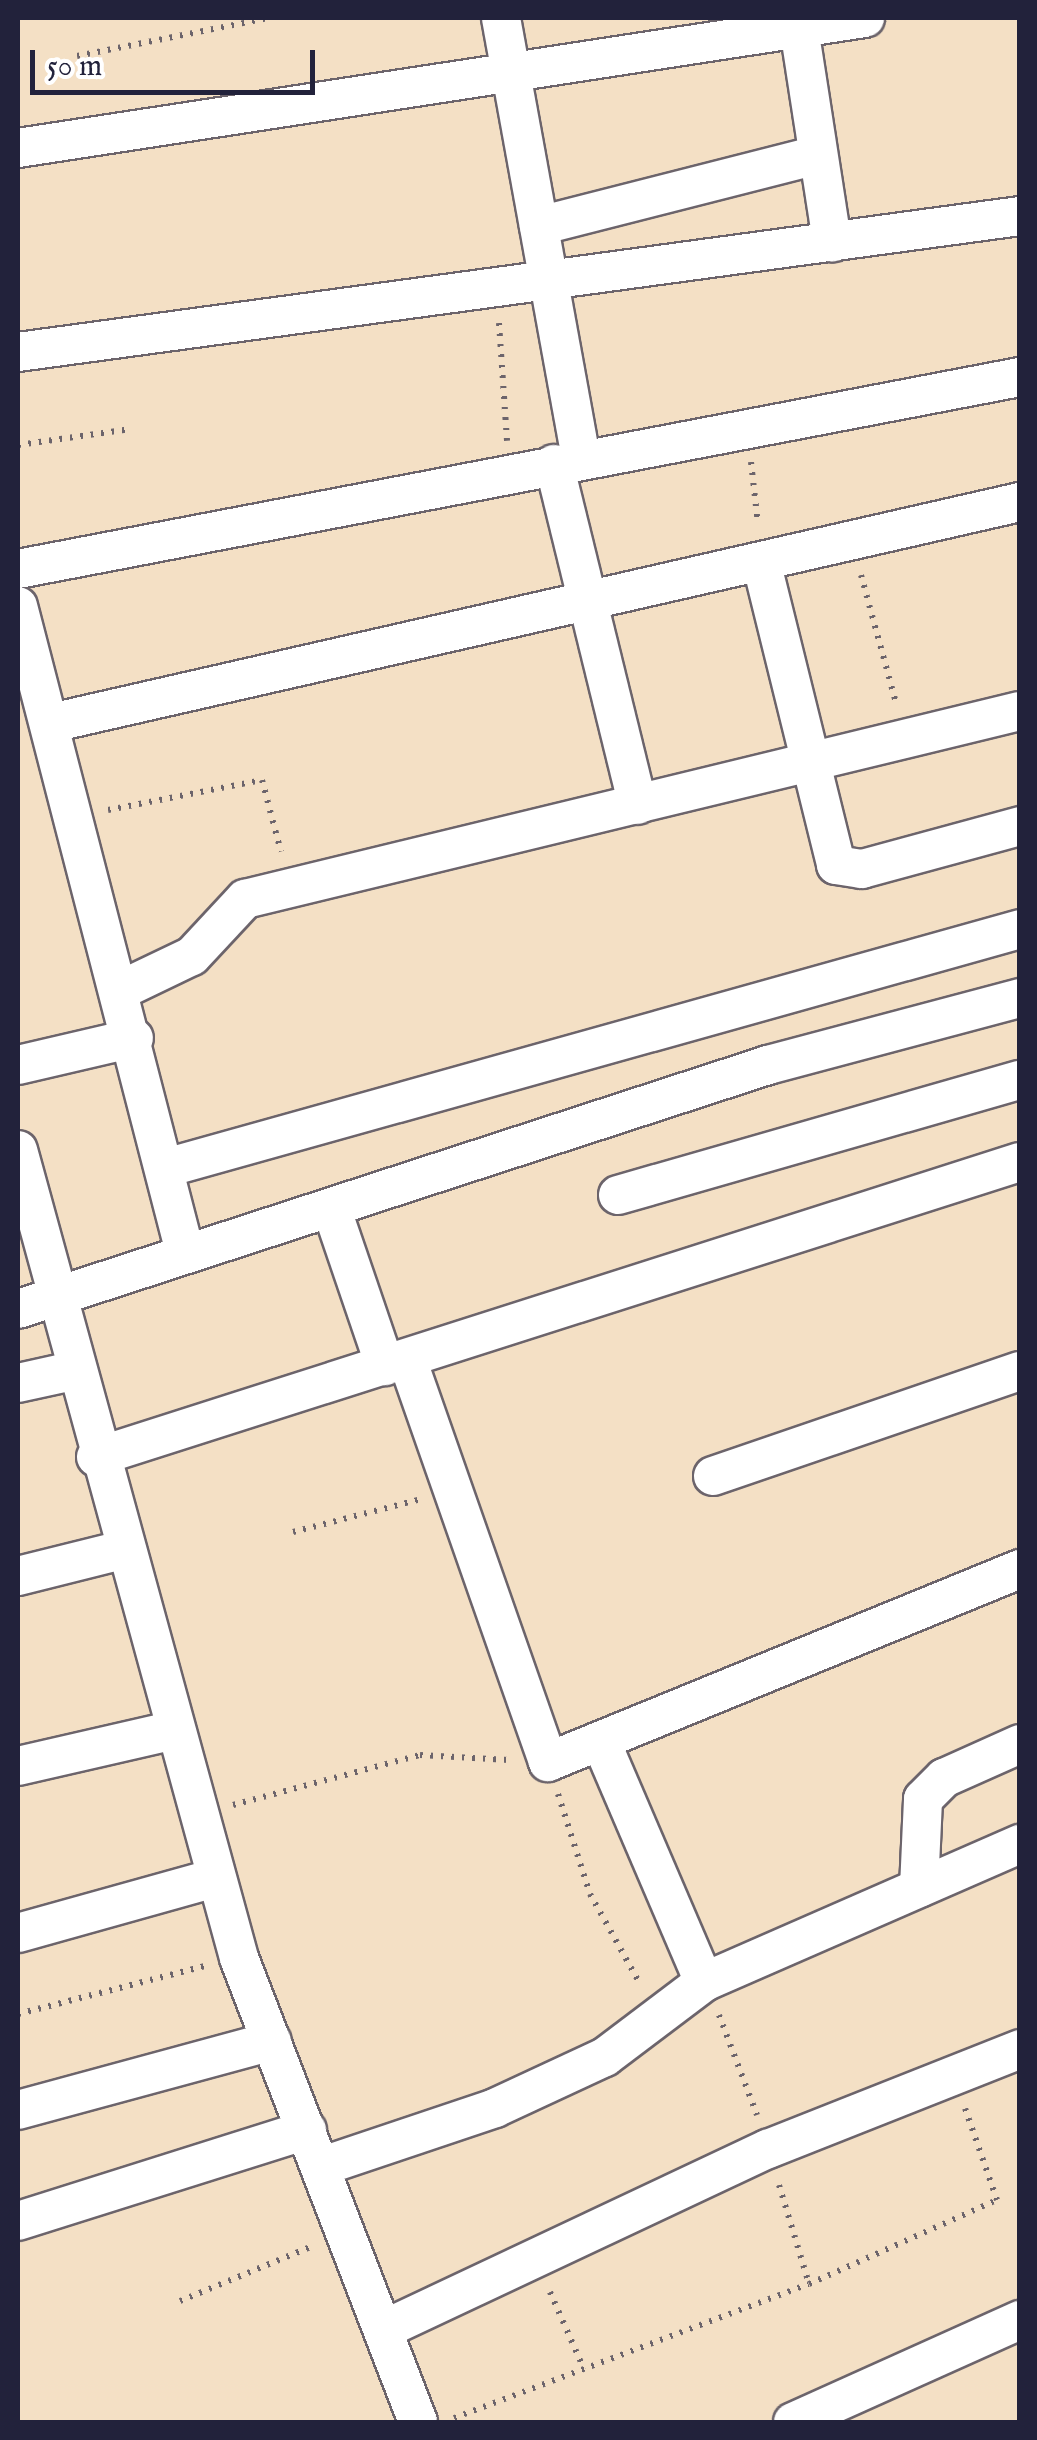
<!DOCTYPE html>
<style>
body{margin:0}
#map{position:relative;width:1037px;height:2440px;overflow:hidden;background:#f4e0c5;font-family:"IM FELL English",serif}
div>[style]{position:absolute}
.path>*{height:6px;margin-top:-3px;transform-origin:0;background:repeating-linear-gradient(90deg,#6c646b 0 2.5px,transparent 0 10.5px)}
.roads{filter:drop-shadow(2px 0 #6c646b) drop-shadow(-2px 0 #6c646b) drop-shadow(0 2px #6c646b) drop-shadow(0 -2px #6c646b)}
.minor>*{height:38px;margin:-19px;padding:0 19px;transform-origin:19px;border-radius:19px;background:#fff}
span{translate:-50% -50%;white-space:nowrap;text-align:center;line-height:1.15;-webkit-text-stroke:9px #fff;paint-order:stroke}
.frame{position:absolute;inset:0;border:20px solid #22223b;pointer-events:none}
.scale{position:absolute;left:30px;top:50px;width:285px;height:45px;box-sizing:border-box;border:5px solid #22223b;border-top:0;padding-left:12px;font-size:30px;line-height:35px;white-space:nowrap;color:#22223b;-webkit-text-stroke:8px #fff;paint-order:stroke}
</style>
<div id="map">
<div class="path">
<i style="left:77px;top:56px;width:196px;rotate:-11.2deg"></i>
<i style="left:499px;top:323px;width:118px;rotate:86.1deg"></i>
<i style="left:18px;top:445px;width:114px;rotate:-8.1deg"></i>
<i style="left:751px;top:462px;width:62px;rotate:83.6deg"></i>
<i style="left:861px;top:575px;width:133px;rotate:74.7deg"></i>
<i style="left:108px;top:810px;width:157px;rotate:-11deg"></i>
<i style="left:262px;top:780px;width:74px;rotate:75.2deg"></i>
<i style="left:293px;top:1532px;width:129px;rotate:-14.4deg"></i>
<i style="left:558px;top:1794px;width:105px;rotate:72.3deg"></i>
<i style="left:590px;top:1894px;width:103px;rotate:60.9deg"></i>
<i style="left:233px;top:1805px;width:194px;rotate:-15deg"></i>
<i style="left:420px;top:1755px;width:89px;rotate:3.2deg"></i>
<i style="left:18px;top:2014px;width:193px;rotate:-14.4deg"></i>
<i style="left:719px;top:2015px;width:107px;rotate:69.2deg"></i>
<i style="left:779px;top:2185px;width:103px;rotate:73.1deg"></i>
<i style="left:550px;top:2292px;width:84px;rotate:66.2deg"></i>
<i style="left:180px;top:2301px;width:144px;rotate:-22.5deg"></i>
<i style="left:454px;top:2418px;width:379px;rotate:-20.7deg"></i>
<i style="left:809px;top:2284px;width:206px;rotate:-24.1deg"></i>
<i style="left:997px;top:2200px;width:97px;rotate:-109.2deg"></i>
</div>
<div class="roads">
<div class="minor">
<i style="left:501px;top:18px;width:449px;rotate:79.7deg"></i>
<i style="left:799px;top:28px;width:217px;rotate:81.2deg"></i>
<i style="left:18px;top:148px;width:857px;rotate:-8.73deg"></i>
<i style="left:539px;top:226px;width:287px;rotate:-14.3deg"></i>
<i style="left:18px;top:352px;width:1011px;rotate:-7.73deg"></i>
<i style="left:554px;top:464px;width:351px;rotate:76.2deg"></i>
<i style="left:762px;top:565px;width:309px;rotate:76.1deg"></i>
<i style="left:836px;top:865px;width:26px;rotate:9deg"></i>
<i style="left:862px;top:869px;width:164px;rotate:-15.2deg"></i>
<i style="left:18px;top:569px;width:1020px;rotate:-10.85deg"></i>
<i style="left:18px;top:606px;width:667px;rotate:75.51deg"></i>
<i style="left:51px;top:723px;width:994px;rotate:-12.85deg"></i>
<i style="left:123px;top:989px;width:76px;rotate:-25.6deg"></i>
<i style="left:192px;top:956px;width:78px;rotate:-47.1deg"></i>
<i style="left:245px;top:899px;width:797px;rotate:-13.64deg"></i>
<i style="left:18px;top:1065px;width:119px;rotate:-13.1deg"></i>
<i style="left:18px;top:1150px;width:838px;rotate:74.7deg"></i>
<i style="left:239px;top:1958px;width:497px;rotate:68.9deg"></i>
<i style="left:169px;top:1167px;width:884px;rotate:-15.62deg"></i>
<i style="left:618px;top:1195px;width:418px;rotate:-16deg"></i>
<i style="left:332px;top:1210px;width:165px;rotate:71.2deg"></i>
<i style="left:18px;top:1309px;width:789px;rotate:-18.02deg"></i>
<i style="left:768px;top:1065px;width:261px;rotate:-14.9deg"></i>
<i style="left:407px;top:1359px;width:427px;rotate:70.7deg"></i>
<i style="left:548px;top:1762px;width:510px;rotate:-22.24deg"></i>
<i style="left:18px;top:1383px;width:60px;rotate:-12.4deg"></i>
<i style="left:96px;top:1457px;width:970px;rotate:-17.71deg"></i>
<i style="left:713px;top:1476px;width:324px;rotate:-18.9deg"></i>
<i style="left:18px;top:1576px;width:111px;rotate:-14deg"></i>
<i style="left:602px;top:1744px;width:259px;rotate:66.8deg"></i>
<i style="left:18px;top:1766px;width:161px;rotate:-12.9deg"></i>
<i style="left:919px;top:1888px;width:89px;rotate:-87.4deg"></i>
<i style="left:923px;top:1799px;width:30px;rotate:-45deg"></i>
<i style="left:944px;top:1778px;width:83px;rotate:-24.1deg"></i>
<i style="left:18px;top:1933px;width:205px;rotate:-15.6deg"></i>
<i style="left:18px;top:2110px;width:263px;rotate:-15.2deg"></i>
<i style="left:320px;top:2167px;width:185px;rotate:-18.6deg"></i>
<i style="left:495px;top:2108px;width:121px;rotate:-24.9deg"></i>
<i style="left:605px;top:2057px;width:124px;rotate:-37.1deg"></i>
<i style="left:704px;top:1982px;width:345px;rotate:-23.6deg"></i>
<i style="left:18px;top:2221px;width:303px;rotate:-17.5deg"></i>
<i style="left:389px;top:2327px;width:419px;rotate:-25.2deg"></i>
<i style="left:768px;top:2149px;width:271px;rotate:-21.6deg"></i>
<i style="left:793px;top:2422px;width:249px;rotate:-24.2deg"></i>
</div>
</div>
<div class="frame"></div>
<div class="scale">50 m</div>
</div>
